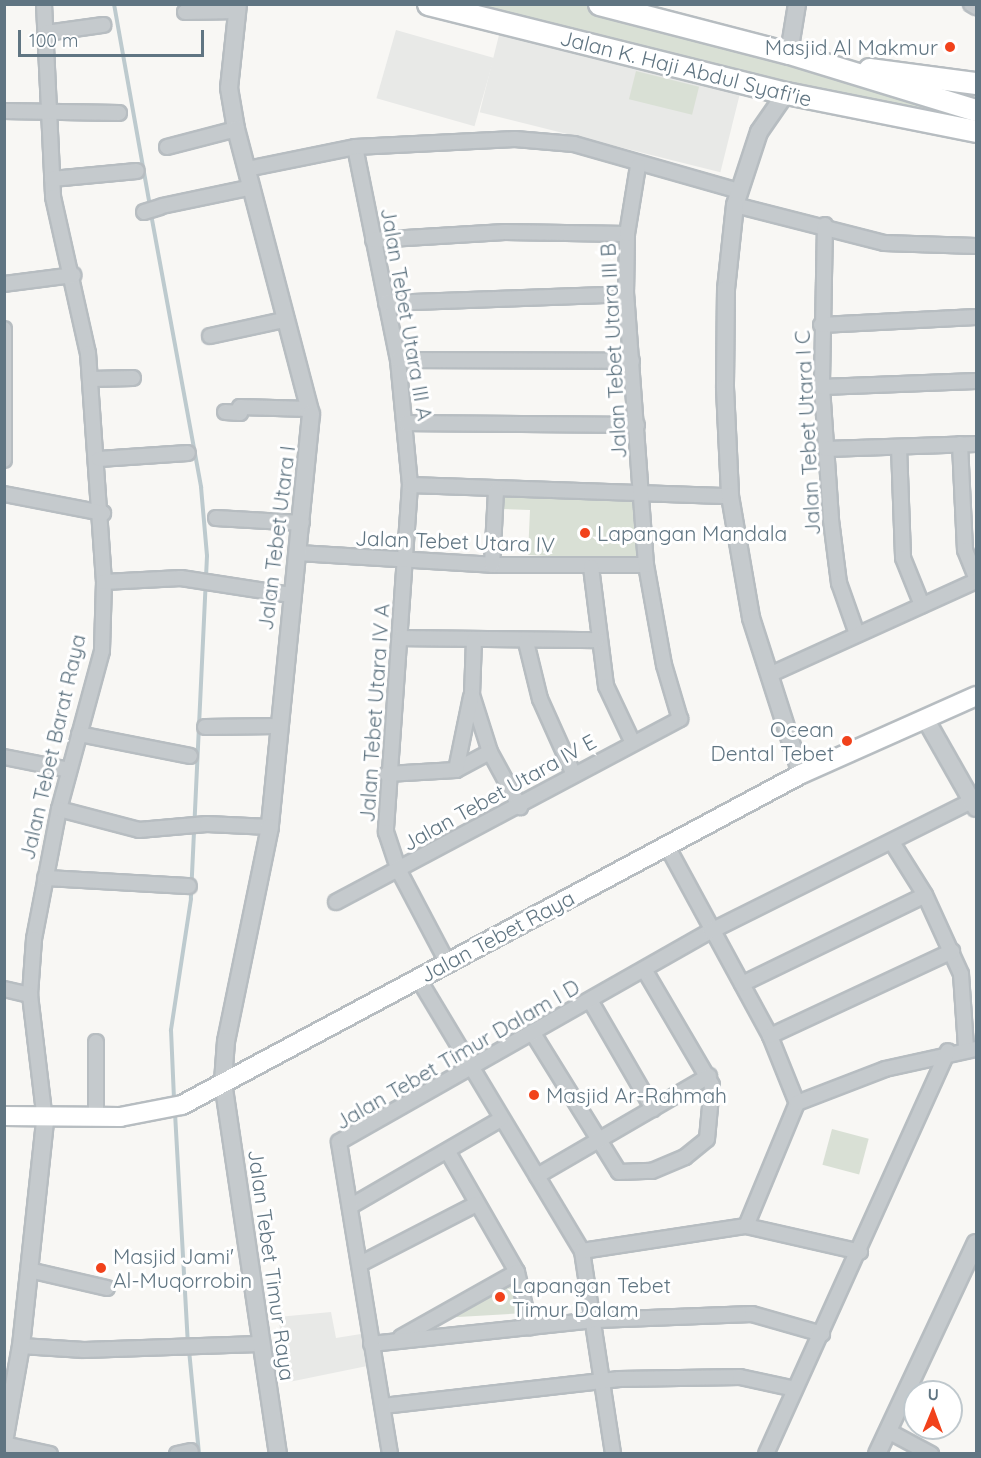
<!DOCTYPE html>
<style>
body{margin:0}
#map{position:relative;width:981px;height:1458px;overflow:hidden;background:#f8f7f4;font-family:Quicksand,sans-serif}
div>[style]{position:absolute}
.built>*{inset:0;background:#e8e9e7;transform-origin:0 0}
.green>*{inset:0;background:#d9e0d5;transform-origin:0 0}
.stream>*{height:4px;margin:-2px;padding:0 2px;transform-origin:2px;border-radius:2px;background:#bdcace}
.roads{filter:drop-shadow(2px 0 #b7bdc1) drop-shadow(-2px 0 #b7bdc1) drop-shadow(0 2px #b7bdc1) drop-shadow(0 -2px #b7bdc1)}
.minor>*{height:14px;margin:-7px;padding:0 7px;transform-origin:7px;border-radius:7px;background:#c5cacd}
.tertiary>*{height:16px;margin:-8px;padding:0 8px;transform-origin:8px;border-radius:8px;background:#c5cacd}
.secondary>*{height:18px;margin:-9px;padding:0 9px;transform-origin:9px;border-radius:9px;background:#fff}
.primary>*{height:21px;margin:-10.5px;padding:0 10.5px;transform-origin:10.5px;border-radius:10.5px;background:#fff}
.dots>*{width:16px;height:16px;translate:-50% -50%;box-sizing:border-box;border:3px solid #fff;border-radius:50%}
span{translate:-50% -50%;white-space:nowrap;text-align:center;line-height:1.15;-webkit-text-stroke:6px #fff;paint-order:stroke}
.poi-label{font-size:21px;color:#607582}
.right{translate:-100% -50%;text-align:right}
.left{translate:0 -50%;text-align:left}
.street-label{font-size:21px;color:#607582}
.frame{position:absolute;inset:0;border:6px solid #607582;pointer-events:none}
.north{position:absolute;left:903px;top:1380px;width:60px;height:60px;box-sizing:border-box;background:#fff;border:2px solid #bfc8cd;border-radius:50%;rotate:1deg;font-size:16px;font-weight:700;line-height:24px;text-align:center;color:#607582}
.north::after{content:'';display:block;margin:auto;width:21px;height:27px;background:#f1421b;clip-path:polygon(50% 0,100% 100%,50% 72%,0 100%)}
.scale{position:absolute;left:18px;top:30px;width:186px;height:27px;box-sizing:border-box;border:3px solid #607582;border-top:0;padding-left:8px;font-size:18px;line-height:21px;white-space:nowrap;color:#607582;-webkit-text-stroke:4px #fff;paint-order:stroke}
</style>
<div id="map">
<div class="built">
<i style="left:502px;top:23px;width:248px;height:92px;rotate:14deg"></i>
<i style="left:396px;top:30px;width:102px;height:71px;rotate:16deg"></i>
<i style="clip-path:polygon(331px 1312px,336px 1338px,367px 1333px,372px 1365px,289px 1382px,278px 1317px)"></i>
</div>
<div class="green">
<i style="clip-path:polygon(428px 5px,599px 5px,838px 67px,976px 83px,976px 131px)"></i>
<i style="left:636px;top:71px;width:65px;height:29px;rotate:14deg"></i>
<i style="clip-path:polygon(501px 494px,642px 500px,640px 560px,528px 555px,530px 510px,500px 509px)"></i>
<i style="left:832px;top:1129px;width:38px;height:37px;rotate:15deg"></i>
<i style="clip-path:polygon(513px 1281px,525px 1313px,441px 1318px)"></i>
</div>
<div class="stream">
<i style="left:114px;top:4px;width:206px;rotate:79.9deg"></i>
<i style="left:151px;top:214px;width:278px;rotate:79.6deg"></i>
<i style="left:201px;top:487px;width:69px;rotate:85deg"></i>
<i style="left:207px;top:556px;width:343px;rotate:92.7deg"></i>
<i style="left:191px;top:899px;width:133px;rotate:98.7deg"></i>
<i style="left:171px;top:1030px;width:70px;rotate:87.5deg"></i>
<i style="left:175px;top:1113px;width:229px;rotate:86.8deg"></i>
<i style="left:189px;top:1350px;width:104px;rotate:84.5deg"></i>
</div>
<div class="roads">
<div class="minor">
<i style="left:44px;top:4px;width:193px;rotate:87.3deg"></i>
<i style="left:53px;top:197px;width:160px;rotate:77.4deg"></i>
<i style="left:88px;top:353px;width:230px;rotate:86deg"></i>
<i style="left:104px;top:582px;width:69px;rotate:91.7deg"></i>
<i style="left:102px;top:651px;width:164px;rotate:105.2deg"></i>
<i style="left:59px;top:809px;width:132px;rotate:100.9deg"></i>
<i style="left:34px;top:939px;width:56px;rotate:94.1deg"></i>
<i style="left:30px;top:995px;width:127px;rotate:83.2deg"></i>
<i style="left:971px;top:4px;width:6px;rotate:31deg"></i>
<i style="left:185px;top:12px;width:53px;rotate:-1.1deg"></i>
<i style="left:46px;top:33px;width:58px;rotate:-8deg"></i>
<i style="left:4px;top:111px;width:115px;rotate:1deg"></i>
<i style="left:167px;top:147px;width:71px;rotate:-14.6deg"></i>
<i style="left:355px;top:147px;width:217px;rotate:78.6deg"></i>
<i style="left:398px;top:360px;width:126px;rotate:84.5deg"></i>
<i style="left:410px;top:485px;width:348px;rotate:94deg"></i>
<i style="left:386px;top:832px;width:41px;rotate:71.6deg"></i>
<i style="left:399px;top:871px;width:103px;rotate:62.2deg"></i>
<i style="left:247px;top:169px;width:110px;rotate:-11.5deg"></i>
<i style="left:355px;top:147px;width:160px;rotate:-2.9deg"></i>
<i style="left:515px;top:139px;width:59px;rotate:4.8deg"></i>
<i style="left:574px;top:144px;width:172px;rotate:15.9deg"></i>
<i style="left:52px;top:179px;width:85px;rotate:-5.4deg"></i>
<i style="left:735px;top:205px;width:154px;rotate:14.3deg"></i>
<i style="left:884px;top:243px;width:92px;rotate:1.9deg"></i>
<i style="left:162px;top:206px;width:92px;rotate:-11.9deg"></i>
<i style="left:144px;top:212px;width:17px;rotate:-17deg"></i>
<i style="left:825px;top:225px;width:162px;rotate:91.1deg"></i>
<i style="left:822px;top:387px;width:133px;rotate:86.1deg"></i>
<i style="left:831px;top:520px;width:64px;rotate:82.8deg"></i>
<i style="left:839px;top:583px;width:54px;rotate:70.6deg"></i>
<i style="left:373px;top:240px;width:132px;rotate:-3.5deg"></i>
<i style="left:505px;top:232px;width:122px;rotate:0.9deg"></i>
<i style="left:4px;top:284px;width:70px;rotate:-7.4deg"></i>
<i style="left:386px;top:303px;width:240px;rotate:-2.1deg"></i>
<i style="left:821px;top:325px;width:155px;rotate:-3deg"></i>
<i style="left:4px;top:329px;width:131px;rotate:90deg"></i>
<i style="left:210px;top:336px;width:76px;rotate:-12.2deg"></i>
<i style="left:398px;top:360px;width:234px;rotate:0.2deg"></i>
<i style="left:91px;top:379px;width:42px;rotate:-1.4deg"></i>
<i style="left:822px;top:387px;width:154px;rotate:-2.2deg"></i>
<i style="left:225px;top:412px;width:15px;rotate:4deg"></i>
<i style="left:240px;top:413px;width:6px;rotate:-90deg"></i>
<i style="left:240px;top:407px;width:70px;rotate:1.6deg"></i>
<i style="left:406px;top:423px;width:231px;rotate:0.5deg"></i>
<i style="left:960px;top:444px;width:106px;rotate:87.3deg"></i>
<i style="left:965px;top:550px;width:29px;rotate:68deg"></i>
<i style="left:899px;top:447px;width:111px;rotate:87.9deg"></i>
<i style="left:903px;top:558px;width:51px;rotate:68deg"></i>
<i style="left:826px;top:449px;width:150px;rotate:-1.9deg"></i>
<i style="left:99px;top:459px;width:89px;rotate:-3.9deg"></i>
<i style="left:410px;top:485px;width:320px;rotate:2deg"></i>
<i style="left:4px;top:494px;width:101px;rotate:10.9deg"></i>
<i style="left:216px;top:518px;width:86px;rotate:3.3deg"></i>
<i style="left:298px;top:553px;width:194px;rotate:3.5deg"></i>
<i style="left:492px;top:565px;width:154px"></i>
<i style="left:492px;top:565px;width:74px;rotate:-86.9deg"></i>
<i style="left:591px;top:567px;width:120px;rotate:82.8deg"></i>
<i style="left:606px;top:686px;width:63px;rotate:64.7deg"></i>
<i style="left:104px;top:582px;width:77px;rotate:-3deg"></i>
<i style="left:181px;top:578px;width:111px;rotate:8.8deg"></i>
<i style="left:401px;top:638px;width:196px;rotate:0.6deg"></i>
<i style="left:474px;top:640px;width:55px;rotate:92.1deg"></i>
<i style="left:472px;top:695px;width:60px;rotate:72.5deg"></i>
<i style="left:490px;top:752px;width:63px;rotate:61.4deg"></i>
<i style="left:526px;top:642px;width:59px;rotate:76.2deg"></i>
<i style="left:540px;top:699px;width:83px;rotate:65.9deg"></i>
<i style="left:769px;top:675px;width:227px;rotate:-24.4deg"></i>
<i style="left:205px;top:727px;width:72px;rotate:-0.8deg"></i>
<i style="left:79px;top:734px;width:113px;rotate:11.2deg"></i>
<i style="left:4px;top:757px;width:66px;rotate:11.3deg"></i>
<i style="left:456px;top:770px;width:38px;rotate:-28deg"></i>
<i style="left:387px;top:774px;width:69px;rotate:-3.3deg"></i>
<i style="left:456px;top:770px;width:75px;rotate:-78.4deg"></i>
<i style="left:59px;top:809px;width:83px;rotate:14.7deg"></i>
<i style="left:139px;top:830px;width:68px;rotate:-5deg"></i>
<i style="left:207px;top:824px;width:63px;rotate:2.7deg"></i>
<i style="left:893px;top:844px;width:60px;rotate:57.9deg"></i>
<i style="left:925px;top:895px;width:87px;rotate:65.5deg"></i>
<i style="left:961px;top:974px;width:74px;rotate:86.1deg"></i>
<i style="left:667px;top:846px;width:216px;rotate:61.5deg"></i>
<i style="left:770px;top:1036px;width:72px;rotate:68.1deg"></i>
<i style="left:797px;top:1103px;width:133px;rotate:112.5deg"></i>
<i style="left:45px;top:878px;width:144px;rotate:3.2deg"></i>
<i style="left:336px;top:902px;width:390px;rotate:-28deg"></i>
<i style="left:680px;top:719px;width:56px;rotate:-106.5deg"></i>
<i style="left:664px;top:665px;width:102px;rotate:-100.2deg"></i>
<i style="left:646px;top:565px;width:272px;rotate:-94.2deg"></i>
<i style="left:626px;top:294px;width:60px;rotate:-89deg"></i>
<i style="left:627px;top:234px;width:69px;rotate:-80.8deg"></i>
<i style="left:418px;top:978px;width:318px;rotate:59deg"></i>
<i style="left:582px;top:1251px;width:205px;rotate:81.3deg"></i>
<i style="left:742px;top:984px;width:203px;rotate:-25.9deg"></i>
<i style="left:4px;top:989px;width:27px;rotate:13deg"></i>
<i style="left:591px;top:1002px;width:124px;rotate:59.9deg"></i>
<i style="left:534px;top:1035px;width:161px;rotate:58.2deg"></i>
<i style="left:619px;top:1172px;width:33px;rotate:-2deg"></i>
<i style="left:652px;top:1171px;width:36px;rotate:-23deg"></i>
<i style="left:685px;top:1157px;width:28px;rotate:-39deg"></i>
<i style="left:707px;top:1139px;width:54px;rotate:-84.7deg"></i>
<i style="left:712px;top:1085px;width:134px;rotate:-120.4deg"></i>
<i style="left:770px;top:1036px;width:201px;rotate:-25deg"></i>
<i style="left:96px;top:1042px;width:76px;rotate:90deg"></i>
<i style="left:797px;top:1103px;width:94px;rotate:-21.1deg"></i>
<i style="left:885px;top:1069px;width:93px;rotate:-12.4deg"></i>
<i style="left:448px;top:1152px;width:138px;rotate:60.1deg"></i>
<i style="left:517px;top:1272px;width:57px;rotate:76.9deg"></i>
<i style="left:537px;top:1176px;width:199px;rotate:-30.2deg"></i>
<i style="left:351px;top:1206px;width:173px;rotate:-30.1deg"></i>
<i style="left:582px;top:1251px;width:166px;rotate:-8.7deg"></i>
<i style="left:746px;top:1226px;width:117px;rotate:12.8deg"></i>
<i style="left:360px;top:1264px;width:131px;rotate:-27.3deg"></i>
<i style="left:29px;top:1270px;width:80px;rotate:13deg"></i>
<i style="left:401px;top:1337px;width:133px;rotate:-29.3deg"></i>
<i style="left:371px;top:1344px;width:227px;rotate:-6.1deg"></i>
<i style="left:597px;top:1320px;width:155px;rotate:-2.2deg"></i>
<i style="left:752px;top:1314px;width:73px;rotate:15.9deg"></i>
<i style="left:21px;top:1346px;width:63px;rotate:3.6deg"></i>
<i style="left:84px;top:1350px;width:175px;rotate:-2deg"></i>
<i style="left:383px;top:1406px;width:238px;rotate:-6.5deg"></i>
<i style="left:619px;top:1379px;width:121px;rotate:-0.9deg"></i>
<i style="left:740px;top:1377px;width:56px;rotate:12.3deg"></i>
<i style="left:888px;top:1431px;width:49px;rotate:28.1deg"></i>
<i style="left:4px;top:1444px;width:47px;rotate:12.3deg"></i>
<i style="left:177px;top:1454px;width:14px;rotate:-12deg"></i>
<i style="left:390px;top:1454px;width:316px;rotate:-99.3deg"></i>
<i style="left:339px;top:1142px;width:428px;rotate:-29.6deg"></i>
<i style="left:711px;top:931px;width:292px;rotate:-26.5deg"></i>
<i style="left:766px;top:1454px;width:442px;rotate:-65.7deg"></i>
</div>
<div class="tertiary">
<i style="left:238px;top:4px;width:84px;rotate:96.1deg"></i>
<i style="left:229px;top:88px;width:42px;rotate:80.3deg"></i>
<i style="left:236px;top:129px;width:295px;rotate:75.3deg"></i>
<i style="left:311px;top:414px;width:415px;rotate:95.7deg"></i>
<i style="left:270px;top:827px;width:218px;rotate:101.6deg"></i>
<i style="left:226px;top:1041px;width:41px;rotate:94.2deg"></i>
<i style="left:223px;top:1082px;width:376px;rotate:81.6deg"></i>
<i style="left:789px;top:53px;width:50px;rotate:-80.7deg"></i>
<i style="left:786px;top:93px;width:47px;rotate:124.7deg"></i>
<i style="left:759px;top:132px;width:77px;rotate:108.2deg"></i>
<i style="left:735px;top:205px;width:84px;rotate:96.1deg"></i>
<i style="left:726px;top:289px;width:99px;rotate:90.6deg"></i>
<i style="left:725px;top:388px;width:108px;rotate:87.3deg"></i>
<i style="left:730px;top:496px;width:124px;rotate:80.2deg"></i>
<i style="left:751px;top:618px;width:164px;rotate:72.2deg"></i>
<i style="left:926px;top:720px;width:101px;rotate:60.4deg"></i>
<i style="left:4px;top:1442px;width:97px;rotate:-80deg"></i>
<i style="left:21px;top:1346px;width:226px;rotate:-83.9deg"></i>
<i style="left:877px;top:1454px;width:233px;rotate:-64.9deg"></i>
</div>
<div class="secondary">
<i style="left:4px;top:1116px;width:116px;rotate:0.5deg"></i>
<i style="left:120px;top:1117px;width:63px;rotate:-11deg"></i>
<i style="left:182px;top:1105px;width:702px;rotate:-28.13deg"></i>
<i style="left:801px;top:774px;width:192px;rotate:-24deg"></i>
</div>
<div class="primary">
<i style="left:428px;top:4px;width:369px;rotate:14deg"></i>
<i style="left:786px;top:93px;width:194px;rotate:11.3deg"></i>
<i style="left:599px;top:4px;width:196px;rotate:14.5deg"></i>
<i style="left:789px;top:53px;width:195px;rotate:17deg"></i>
<i style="left:869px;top:69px;width:108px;rotate:7.5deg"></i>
</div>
</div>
<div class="dots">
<i style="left:950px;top:47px;background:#f1421b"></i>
<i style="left:585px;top:533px;background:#f1421b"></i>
<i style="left:847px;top:741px;background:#f1421b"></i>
<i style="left:534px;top:1095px;background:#f1421b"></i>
<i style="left:101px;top:1268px;background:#f1421b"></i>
<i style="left:500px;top:1297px;background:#f1421b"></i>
</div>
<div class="poi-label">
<span class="right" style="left:938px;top:47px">Masjid Al Makmur</span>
<span class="left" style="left:597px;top:533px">Lapangan Mandala</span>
<span class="right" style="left:834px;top:741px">Ocean<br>Dental Tebet</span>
<span class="left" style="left:546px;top:1095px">Masjid Ar-Rahmah</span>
<span class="left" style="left:113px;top:1268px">Masjid Jami'<br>Al-Muqorrobin</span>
<span class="left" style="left:512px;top:1297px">Lapangan Tebet<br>Timur Dalam</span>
</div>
<div class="street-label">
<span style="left:686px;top:68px;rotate:14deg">Jalan K. Haji Abdul Syafi'ie</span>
<span style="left:407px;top:314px;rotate:80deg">Jalan Tebet Utara III A</span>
<span style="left:613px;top:351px;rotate:-93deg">Jalan Tebet Utara III B</span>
<span style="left:807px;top:433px;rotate:-93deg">Jalan Tebet Utara I C</span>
<span style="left:276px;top:538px;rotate:-83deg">Jalan Tebet Utara I</span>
<span style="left:455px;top:541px;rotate:2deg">Jalan Tebet Utara IV</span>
<span style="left:374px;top:713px;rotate:-86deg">Jalan Tebet Utara IV A</span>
<span style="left:52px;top:747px;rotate:-77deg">Jalan Tebet Barat Raya</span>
<span style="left:499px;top:792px;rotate:-29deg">Jalan Tebet Utara IV E</span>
<span style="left:497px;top:936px;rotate:-28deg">Jalan Tebet Raya</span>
<span style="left:457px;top:1054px;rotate:-30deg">Jalan Tebet Timur Dalam I D</span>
<span style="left:272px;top:1265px;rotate:82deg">Jalan Tebet Timur Raya</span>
</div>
<div class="frame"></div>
<div class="north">U</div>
<div class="scale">100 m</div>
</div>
